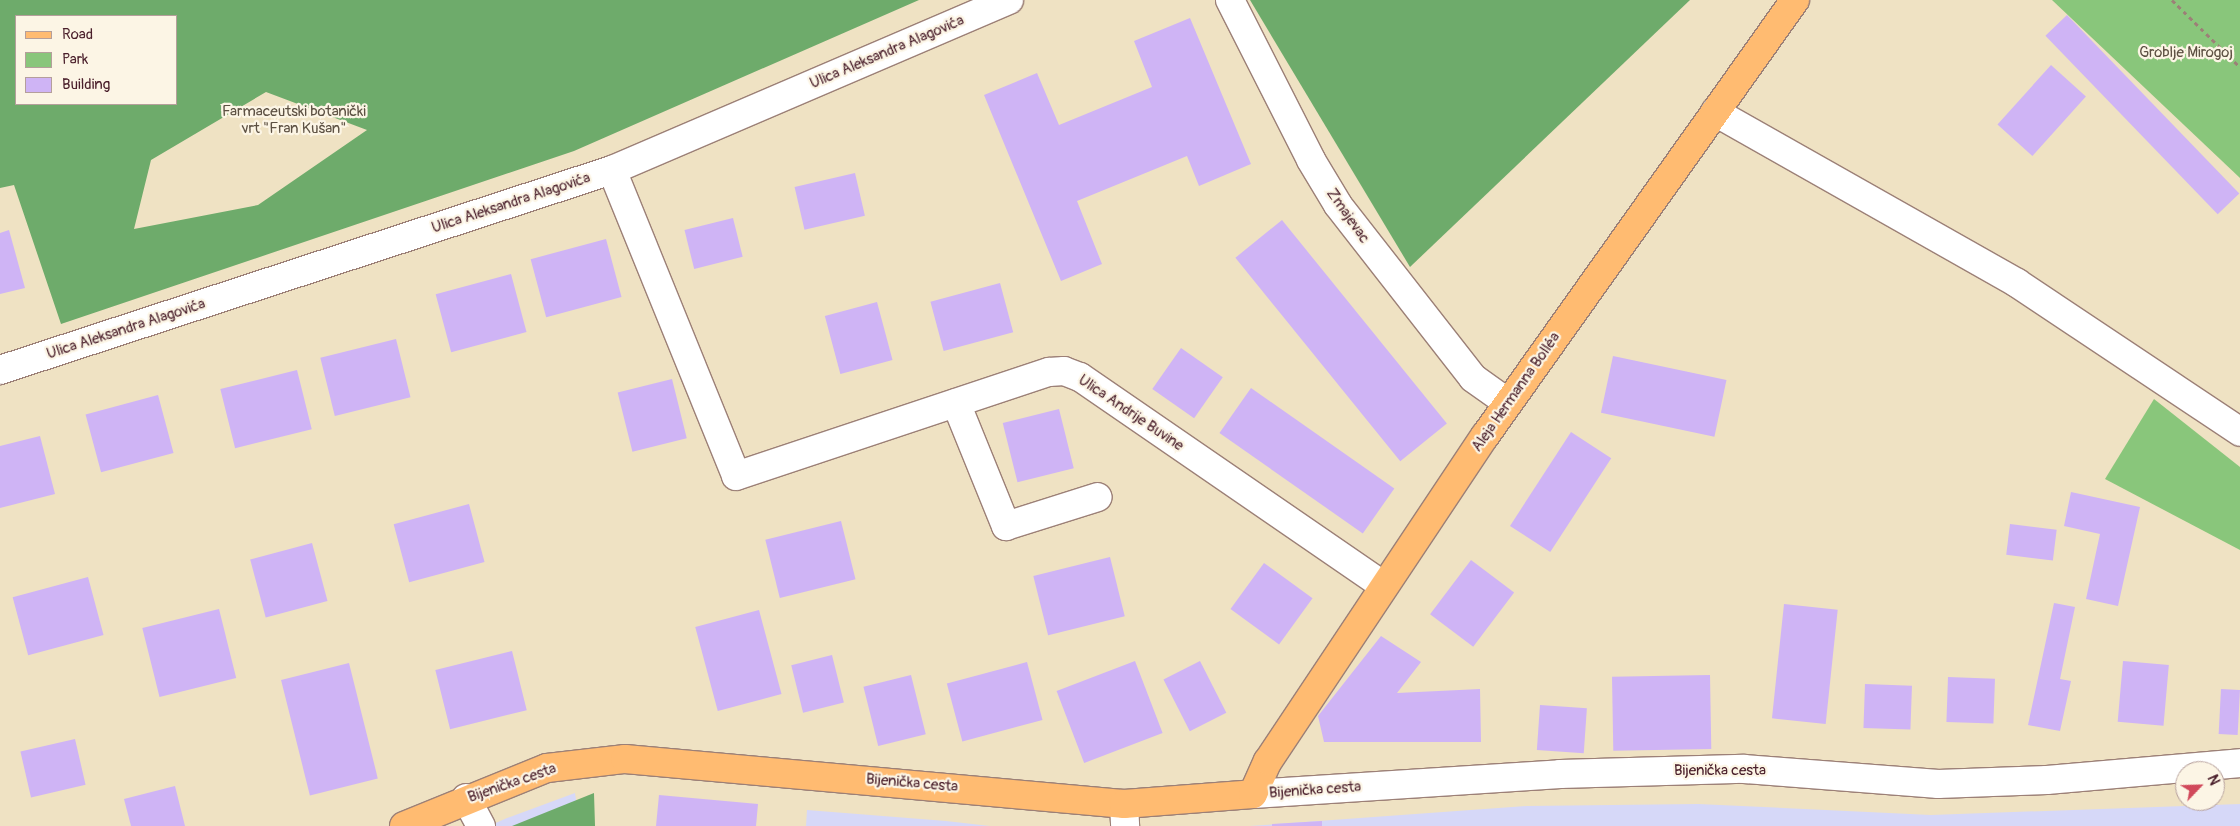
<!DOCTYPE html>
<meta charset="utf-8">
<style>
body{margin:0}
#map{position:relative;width:2240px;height:826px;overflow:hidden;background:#efe2c3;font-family:Pangolin,sans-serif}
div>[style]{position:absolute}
.built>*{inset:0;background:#d6d8f8}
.green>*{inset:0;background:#89c67b}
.forest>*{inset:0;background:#6eab6b}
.building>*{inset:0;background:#cfb4f5;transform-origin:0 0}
.path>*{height:3px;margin-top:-1.5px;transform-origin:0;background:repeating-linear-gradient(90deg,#9c8077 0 4px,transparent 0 8px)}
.roads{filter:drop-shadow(1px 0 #9c8077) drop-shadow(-1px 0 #9c8077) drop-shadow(0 1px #9c8077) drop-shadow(0 -1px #9c8077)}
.minor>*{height:28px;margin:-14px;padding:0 14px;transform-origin:14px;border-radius:14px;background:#fff}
.major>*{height:28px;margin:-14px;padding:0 14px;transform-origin:14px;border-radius:14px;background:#ffbb71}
span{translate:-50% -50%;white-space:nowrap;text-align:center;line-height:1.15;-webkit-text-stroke:4.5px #fcf5e5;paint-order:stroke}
.street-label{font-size:15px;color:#4a1f2b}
.park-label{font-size:15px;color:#5d5143}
.legend{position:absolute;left:15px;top:15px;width:162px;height:90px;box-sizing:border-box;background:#fcf5e5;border:1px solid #b59f9b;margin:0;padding:6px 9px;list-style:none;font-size:15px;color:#4a1f2b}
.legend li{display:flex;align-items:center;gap:10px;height:25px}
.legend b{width:25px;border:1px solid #b59f9b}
.north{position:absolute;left:2175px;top:761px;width:50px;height:50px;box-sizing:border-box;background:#fcf5e5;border:1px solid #b59f9b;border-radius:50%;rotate:66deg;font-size:14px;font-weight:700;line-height:20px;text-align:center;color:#4a1f2b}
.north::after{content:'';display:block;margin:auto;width:18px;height:22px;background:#d1495b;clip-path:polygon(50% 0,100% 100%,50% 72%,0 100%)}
</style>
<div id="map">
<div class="built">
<i style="clip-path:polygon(575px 793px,580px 826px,489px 826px,507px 818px)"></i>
<i style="clip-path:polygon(1698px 804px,1931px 815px,2240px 804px,2240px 826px,1250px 826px,1527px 806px)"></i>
<i style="clip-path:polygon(807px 810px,946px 821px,990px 826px,806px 826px)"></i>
</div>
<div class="green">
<i style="clip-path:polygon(2052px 0,2240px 0,2240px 178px)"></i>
<i style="clip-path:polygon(2154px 399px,2240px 467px,2240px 550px,2105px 479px)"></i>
</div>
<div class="forest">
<i style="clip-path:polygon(evenodd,0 0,919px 0,574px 151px,61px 324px,14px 185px,0 188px,0 0,176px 16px,176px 104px,16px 104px,16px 16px,176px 16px,0 0,266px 92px,367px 130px,258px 205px,134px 229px,151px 160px,266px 92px)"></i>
<i style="clip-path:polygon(1250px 0,1690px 0,1410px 267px)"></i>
<i style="clip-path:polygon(594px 793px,595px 826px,512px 826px)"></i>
</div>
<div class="building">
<i style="left:2067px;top:15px;width:248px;height:30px;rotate:46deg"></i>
<i style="clip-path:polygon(1190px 18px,1251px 164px,1199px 186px,1187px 156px,1077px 201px,1102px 264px,1061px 281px,984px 95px,1037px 73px,1059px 125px,1152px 87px,1134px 41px)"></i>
<i style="left:2051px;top:65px;width:47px;height:80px;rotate:42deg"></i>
<i style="left:855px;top:173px;width:44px;height:62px;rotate:77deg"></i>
<i style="left:733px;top:218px;width:40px;height:50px;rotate:76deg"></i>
<i style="left:1282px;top:220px;width:262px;height:60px;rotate:51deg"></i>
<i style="clip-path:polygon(9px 230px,25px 288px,0 294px,0 233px)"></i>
<i style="left:606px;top:239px;width:60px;height:78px;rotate:75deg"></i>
<i style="left:511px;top:274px;width:60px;height:78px;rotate:75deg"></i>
<i style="left:1000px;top:283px;width:51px;height:72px;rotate:75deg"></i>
<i style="left:877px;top:302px;width:60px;height:54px;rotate:75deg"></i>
<i style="left:396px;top:339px;width:60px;height:78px;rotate:76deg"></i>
<i style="left:1181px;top:348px;width:51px;height:50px;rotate:35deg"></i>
<i style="left:1613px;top:356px;width:116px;height:58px;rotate:12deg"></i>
<i style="left:297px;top:370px;width:61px;height:79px;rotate:76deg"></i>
<i style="left:672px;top:379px;width:61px;height:56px;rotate:76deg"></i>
<i style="left:1251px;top:388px;width:175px;height:55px;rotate:35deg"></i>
<i style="left:158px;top:395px;width:60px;height:75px;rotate:75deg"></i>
<i style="left:1059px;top:409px;width:61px;height:58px;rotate:76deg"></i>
<i style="left:1571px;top:432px;width:48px;height:112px;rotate:33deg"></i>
<i style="clip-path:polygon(40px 436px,55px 494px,0 508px,0 446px)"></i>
<i style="clip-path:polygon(2071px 492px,2140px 507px,2118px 606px,2086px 599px,2100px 534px,2064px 526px)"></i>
<i style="left:469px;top:504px;width:60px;height:78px;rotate:75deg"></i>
<i style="left:841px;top:521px;width:60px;height:78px;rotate:76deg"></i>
<i style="left:2010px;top:524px;width:47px;height:31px;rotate:7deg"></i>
<i style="left:312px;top:543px;width:60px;height:64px;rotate:75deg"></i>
<i style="left:1110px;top:557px;width:61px;height:79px;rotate:76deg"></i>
<i style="left:1471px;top:560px;width:54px;height:68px;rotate:37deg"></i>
<i style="left:1264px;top:563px;width:60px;height:57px;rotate:36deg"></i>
<i style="left:88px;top:577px;width:60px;height:78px;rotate:75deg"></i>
<i style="clip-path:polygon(2054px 603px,2075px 607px,2060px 679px,2071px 681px,2060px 731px,2028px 725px)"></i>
<i style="left:1784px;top:604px;width:54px;height:115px;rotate:6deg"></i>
<i style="left:219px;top:609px;width:71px;height:79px;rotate:76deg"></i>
<i style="left:759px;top:610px;width:87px;height:66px;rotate:75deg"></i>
<i style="clip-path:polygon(1381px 636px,1421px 662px,1397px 693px,1480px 689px,1481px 742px,1324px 742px,1318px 716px)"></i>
<i style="left:512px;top:651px;width:61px;height:79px;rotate:76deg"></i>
<i style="left:832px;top:655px;width:49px;height:42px;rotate:76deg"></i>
<i style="left:1135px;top:661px;width:77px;height:84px;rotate:69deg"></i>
<i style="left:1200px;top:661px;width:58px;height:41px;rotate:63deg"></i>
<i style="left:2123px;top:661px;width:46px;height:61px;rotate:5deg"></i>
<i style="left:1027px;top:662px;width:60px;height:83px;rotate:75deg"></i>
<i style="left:349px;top:663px;width:119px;height:70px;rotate:76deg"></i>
<i style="left:911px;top:675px;width:61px;height:49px;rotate:76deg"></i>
<i style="left:1710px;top:675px;width:74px;height:98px;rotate:89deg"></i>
<i style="left:1948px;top:677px;width:47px;height:45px;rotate:2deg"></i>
<i style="left:1865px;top:684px;width:47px;height:44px;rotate:2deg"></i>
<i style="left:2221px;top:689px;width:19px;height:45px;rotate:3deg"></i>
<i style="left:1540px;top:705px;width:47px;height:45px;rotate:4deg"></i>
<i style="left:75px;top:739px;width:47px;height:56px;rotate:77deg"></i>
<i style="clip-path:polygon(175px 786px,185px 826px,131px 826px,124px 799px)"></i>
<i style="clip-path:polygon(659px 795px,758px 804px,756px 826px,656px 826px)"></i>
<i style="clip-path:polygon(1322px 821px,1322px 826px,1272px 826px,1272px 824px)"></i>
</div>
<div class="path">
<i style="left:2172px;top:0;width:95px;rotate:44.6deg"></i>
</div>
<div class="roads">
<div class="minor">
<i style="left:1230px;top:0;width:179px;rotate:63.1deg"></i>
<i style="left:1311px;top:160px;width:52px;rotate:59deg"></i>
<i style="left:1338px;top:205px;width:219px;rotate:52deg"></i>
<i style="left:1473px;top:378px;width:43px;rotate:35.5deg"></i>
<i style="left:1715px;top:112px;width:347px;rotate:29.5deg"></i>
<i style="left:2017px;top:283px;width:268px;rotate:33.7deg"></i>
<i style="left:612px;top:170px;width:330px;rotate:67.9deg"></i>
<i style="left:736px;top:476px;width:330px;rotate:-18.4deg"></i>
<i style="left:1049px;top:372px;width:15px;rotate:-4deg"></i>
<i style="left:1064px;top:371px;width:17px;rotate:21deg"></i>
<i style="left:1080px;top:377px;width:368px;rotate:34.5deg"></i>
<i style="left:0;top:370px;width:644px;rotate:-18.1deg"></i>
<i style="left:612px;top:170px;width:432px;rotate:-23.2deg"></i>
<i style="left:956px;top:403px;width:133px;rotate:67.9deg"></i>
<i style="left:1006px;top:526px;width:96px;rotate:-17.5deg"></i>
<i style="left:1253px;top:794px;width:308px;rotate:-3.7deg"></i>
<i style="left:1560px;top:774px;width:184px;rotate:-1.6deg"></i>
<i style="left:1744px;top:769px;width:195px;rotate:4.4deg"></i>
<i style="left:1938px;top:784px;width:109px;rotate:-2.1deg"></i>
<i style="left:2047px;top:780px;width:194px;rotate:-5deg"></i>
<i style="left:466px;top:798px;width:32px;rotate:62deg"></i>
<i style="left:1124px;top:804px;width:22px;rotate:87deg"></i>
</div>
<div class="major">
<i style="left:404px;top:826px;width:154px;rotate:-22.1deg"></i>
<i style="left:547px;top:768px;width:79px;rotate:-6.6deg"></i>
<i style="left:625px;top:759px;width:501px;rotate:5.15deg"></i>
<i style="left:1124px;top:804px;width:129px;rotate:-4.4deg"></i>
<i style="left:1253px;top:794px;width:36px;rotate:-66deg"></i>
<i style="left:1268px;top:761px;width:391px;rotate:-56.3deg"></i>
<i style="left:1485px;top:436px;width:535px;rotate:-54.59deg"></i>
</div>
</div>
<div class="street-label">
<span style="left:887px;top:52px;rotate:-23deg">Ulica Aleksandra Alagovića</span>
<span style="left:511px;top:203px;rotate:-18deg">Ulica Aleksandra Alagovića</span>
<span style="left:1348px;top:216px;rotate:55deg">Zmajevac</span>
<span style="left:126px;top:329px;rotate:-18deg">Ulica Aleksandra Alagovića</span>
<span style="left:1516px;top:392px;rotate:-55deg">Aleja Hermanna Bolléa</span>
<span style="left:1131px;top:413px;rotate:34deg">Ulica Andrije Buvine</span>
<span style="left:1720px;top:771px">Bijenička cesta</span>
<span style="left:512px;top:783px;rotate:-19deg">Bijenička cesta</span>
<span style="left:912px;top:783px;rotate:5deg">Bijenička cesta</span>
<span style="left:1315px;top:790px;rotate:-4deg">Bijenička cesta</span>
</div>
<div class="park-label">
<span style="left:2186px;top:53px">Groblje Mirogoj</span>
<span style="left:294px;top:120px">Farmaceutski botanički<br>vrt "Fran Kušan"</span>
</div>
<ul class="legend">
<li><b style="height:6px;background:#ffbb71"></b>Road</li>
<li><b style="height:14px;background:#89c67b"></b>Park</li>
<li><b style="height:14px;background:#cfb4f5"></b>Building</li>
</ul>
<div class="north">N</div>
</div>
